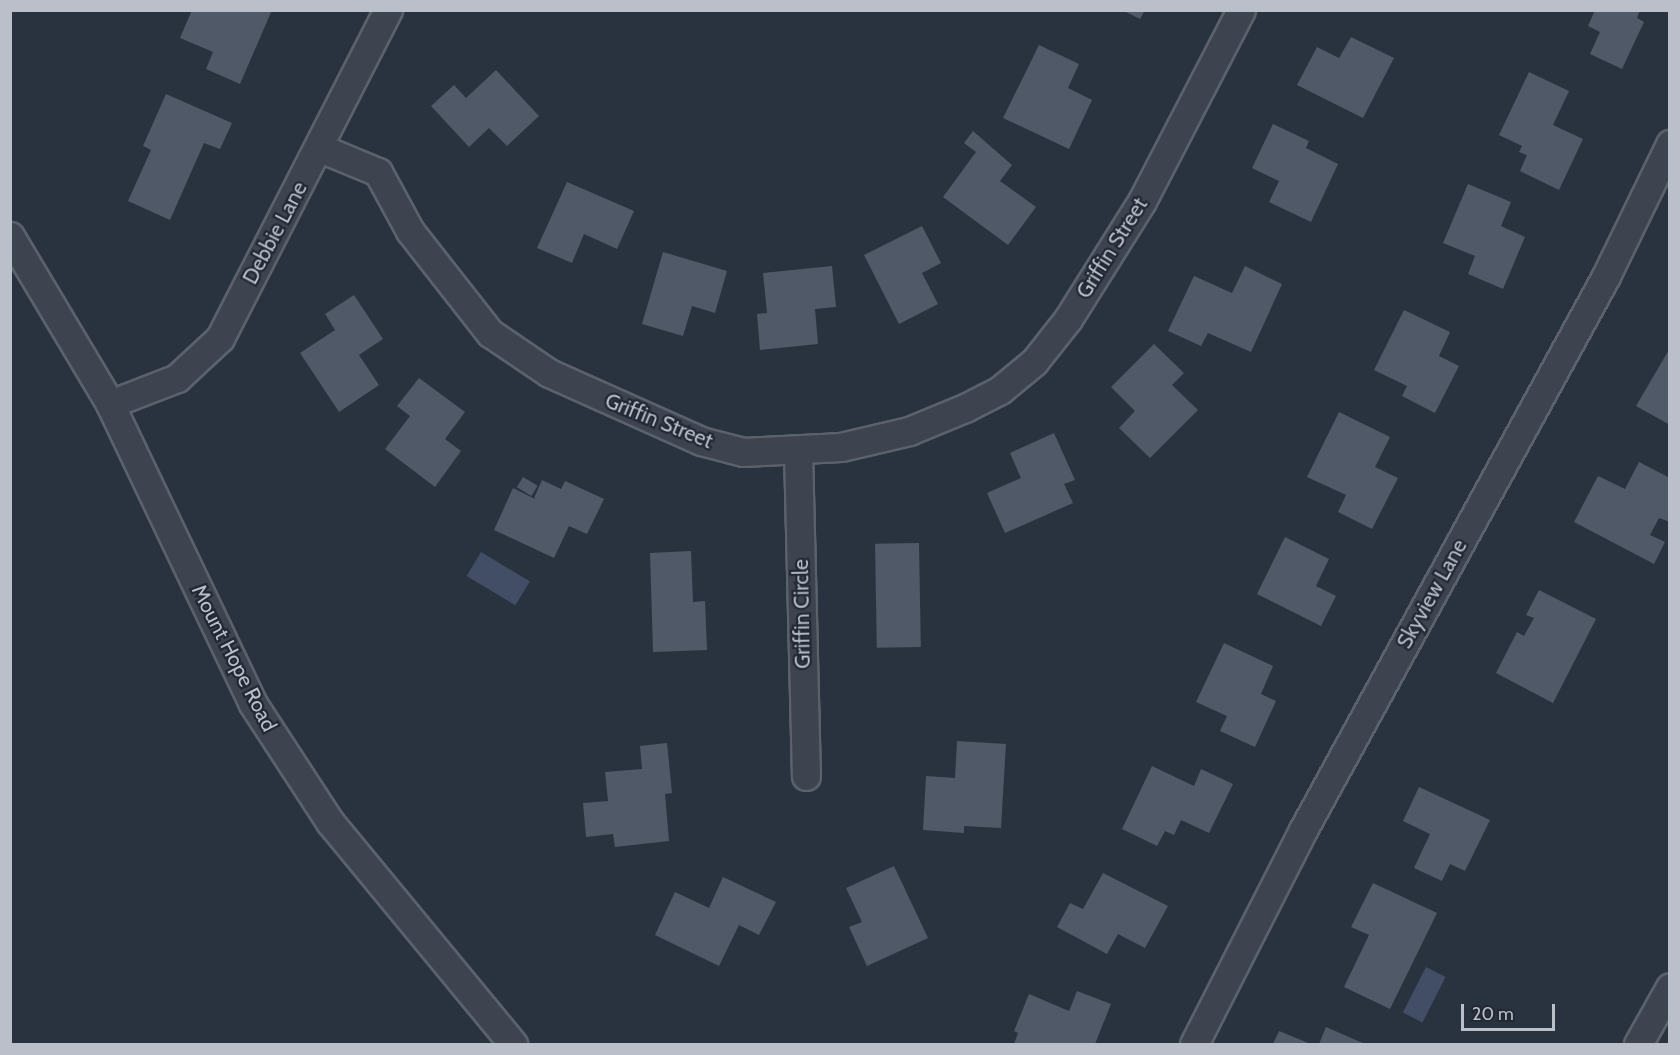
<!DOCTYPE html>
<style>
body{margin:0}
#map{position:relative;width:1680px;height:1055px;overflow:hidden;background:#29323f;font-family:Cabin,sans-serif}
div>[style]{position:absolute}
.water>*{inset:0;background:#414e66;transform-origin:0 0}
.building>*{inset:0;background:#505967;transform-origin:0 0}
.roads{filter:drop-shadow(2px 0 #5b626c) drop-shadow(-2px 0 #5b626c) drop-shadow(0 2px #5b626c) drop-shadow(0 -2px #5b626c)}
.street>*{height:27px;margin:-13.5px;padding:0 13.5px;transform-origin:13.5px;border-radius:13.5px;background:#3d444f}
span{translate:-50% -50%;white-space:nowrap;text-align:center;line-height:1.15;-webkit-text-stroke:4.5px #222934;paint-order:stroke}
.street-label{font-size:21px;color:#babfc9}
.frame{position:absolute;inset:0;border:12px solid #babfc9;pointer-events:none}
.scale{position:absolute;left:1461px;top:1004px;width:94px;height:27px;box-sizing:border-box;border:3px solid #babfc9;border-top:0;padding-left:8px;font-size:18px;line-height:21px;white-space:nowrap;color:#babfc9;-webkit-text-stroke:4px #222934;paint-order:stroke}
</style>
<div id="map">
<div class="water">
<i style="left:481px;top:552px;width:57px;height:28px;rotate:31deg"></i>
<i style="left:1426px;top:967px;width:22px;height:51px;rotate:27deg"></i>
</div>
<div class="building">
<i style="clip-path:polygon(192px 10px,272px 10px,240px 84px,206px 69px,213px 52px,180px 38px)"></i>
<i style="clip-path:polygon(1122px 10px,1145px 10px,1140px 19px)"></i>
<i style="clip-path:polygon(1595px 10px,1640px 10px,1637px 18px,1644px 22px,1622px 69px,1590px 54px,1600px 32px,1588px 26px)"></i>
<i style="clip-path:polygon(1351px 37px,1394px 58px,1363px 118px,1297px 85px,1317px 47px,1339px 58px)"></i>
<i style="clip-path:polygon(1039px 45px,1079px 64px,1068px 88px,1092px 100px,1069px 149px,1003px 118px)"></i>
<i style="clip-path:polygon(496px 70px,539px 116px,507px 146px,489px 128px,469px 147px,431px 106px,454px 85px,466px 98px)"></i>
<i style="clip-path:polygon(1529px 72px,1569px 91px,1553px 125px,1583px 139px,1559px 190px,1520px 171px,1527px 155px,1519px 152px,1522px 146px,1499px 135px)"></i>
<i style="clip-path:polygon(166px 94px,232px 123px,220px 149px,204px 143px,170px 220px,128px 201px,151px 150px,143px 146px)"></i>
<i style="clip-path:polygon(1273px 124px,1309px 141px,1306px 148px,1338px 164px,1311px 222px,1269px 202px,1279px 181px,1252px 168px)"></i>
<i style="clip-path:polygon(973px 131px,1012px 165px,1000px 181px,1036px 207px,1008px 245px,943px 197px,976px 152px,964px 143px)"></i>
<i style="clip-path:polygon(567px 182px,634px 211px,617px 249px,584px 234px,572px 263px,537px 248px)"></i>
<i style="clip-path:polygon(1468px 184px,1511px 202px,1501px 226px,1525px 237px,1503px 289px,1468px 274px,1475px 256px,1443px 243px)"></i>
<i style="clip-path:polygon(922px 226px,941px 263px,922px 273px,938px 304px,899px 324px,864px 255px)"></i>
<i style="clip-path:polygon(663px 252px,727px 271px,715px 313px,692px 306px,683px 336px,642px 324px)"></i>
<i style="clip-path:polygon(832px 266px,836px 307px,815px 309px,818px 344px,760px 350px,757px 314px,767px 313px,763px 273px)"></i>
<i style="clip-path:polygon(1245px 266px,1282px 284px,1251px 352px,1208px 333px,1201px 346px,1168px 331px,1194px 276px,1232px 293px)"></i>
<i style="clip-path:polygon(354px 295px,383px 339px,359px 355px,379px 385px,339px 412px,300px 353px,335px 330px,325px 314px)"></i>
<i style="clip-path:polygon(1404px 310px,1450px 332px,1439px 356px,1459px 366px,1435px 413px,1402px 396px,1407px 386px,1374px 370px)"></i>
<i style="clip-path:polygon(1154px 344px,1184px 373px,1172px 385px,1198px 410px,1150px 458px,1119px 428px,1135px 411px,1111px 387px)"></i>
<i style="clip-path:polygon(1670px 348px,1670px 425px,1636px 406px)"></i>
<i style="clip-path:polygon(419px 378px,465px 412px,445px 439px,461px 451px,435px 487px,385px 449px,410px 416px,397px 406px)"></i>
<i style="clip-path:polygon(1339px 412px,1390px 437px,1375px 467px,1398px 478px,1372px 529px,1338px 512px,1346px 495px,1307px 477px)"></i>
<i style="clip-path:polygon(1054px 433px,1075px 480px,1064px 484px,1073px 503px,1005px 533px,987px 493px,1021px 478px,1010px 453px)"></i>
<i style="clip-path:polygon(1639px 462px,1670px 478px,1670px 522px,1659px 518px,1650px 535px,1665px 542px,1654px 564px,1574px 522px,1598px 476px,1625px 489px)"></i>
<i style="left:523px;top:477px;width:17px;height:12px;rotate:31deg"></i>
<i style="clip-path:polygon(542px 480px,561px 489px,565px 481px,604px 499px,587px 534px,569px 526px,554px 558px,494px 530px,513px 488px,537px 500px,534px 498px)"></i>
<i style="clip-path:polygon(1285px 537px,1329px 559px,1316px 586px,1336px 596px,1321px 626px,1257px 594px)"></i>
<i style="left:919px;top:543px;width:104px;height:44px;rotate:89deg"></i>
<i style="clip-path:polygon(691px 551px,693px 602px,705px 601px,707px 650px,653px 652px,650px 553px)"></i>
<i style="clip-path:polygon(1539px 590px,1596px 619px,1553px 703px,1496px 673px,1517px 632px,1524px 636px,1534px 618px,1526px 615px)"></i>
<i style="clip-path:polygon(1224px 643px,1273px 666px,1261px 694px,1276px 701px,1255px 747px,1220px 731px,1227px 716px,1196px 702px)"></i>
<i style="clip-path:polygon(957px 741px,1006px 744px,1001px 828px,964px 826px,964px 833px,923px 830px,926px 776px,955px 778px)"></i>
<i style="clip-path:polygon(667px 743px,672px 793px,665px 794px,669px 841px,615px 847px,613px 834px,586px 837px,583px 803px,608px 801px,605px 772px,642px 769px,640px 746px)"></i>
<i style="clip-path:polygon(1152px 766px,1194px 786px,1201px 769px,1233px 784px,1209px 833px,1181px 820px,1174px 835px,1165px 831px,1157px 846px,1122px 829px)"></i>
<i style="clip-path:polygon(1419px 787px,1490px 820px,1465px 871px,1450px 864px,1442px 881px,1414px 868px,1430px 834px,1403px 821px)"></i>
<i style="clip-path:polygon(894px 866px,928px 938px,867px 966px,849px 927px,862px 922px,846px 888px)"></i>
<i style="clip-path:polygon(1103px 873px,1168px 906px,1145px 948px,1118px 934px,1107px 954px,1057px 927px,1070px 903px,1083px 909px)"></i>
<i style="clip-path:polygon(723px 877px,776px 902px,759px 935px,739px 925px,719px 966px,655px 935px,675px 892px,709px 908px)"></i>
<i style="clip-path:polygon(1373px 883px,1437px 913px,1390px 1009px,1344px 987px,1369px 935px,1351px 927px)"></i>
<i style="clip-path:polygon(1077px 991px,1111px 1004px,1095px 1044px,1014px 1044px,1018px 1033px,1014px 1031px,1029px 994px,1069px 1011px)"></i>
<i style="clip-path:polygon(1326px 1027px,1365px 1044px,1319px 1044px)"></i>
<i style="clip-path:polygon(1279px 1031px,1311px 1044px,1273px 1044px)"></i>
</div>
<div class="roads">
<div class="street">
<i style="left:320px;top:148px;width:63px;rotate:22.5deg"></i>
<i style="left:378px;top:172px;width:67px;rotate:61.5deg"></i>
<i style="left:410px;top:231px;width:130px;rotate:51.9deg"></i>
<i style="left:490px;top:333px;width:71px;rotate:34.1deg"></i>
<i style="left:549px;top:373px;width:167px;rotate:24.1deg"></i>
<i style="left:701px;top:441px;width:43px;rotate:14.7deg"></i>
<i style="left:743px;top:452px;width:98px;rotate:-2.9deg"></i>
<i style="left:841px;top:447px;width:70px;rotate:-13.2deg"></i>
<i style="left:909px;top:431px;width:61px;rotate:-22.3deg"></i>
<i style="left:965px;top:408px;width:39px;rotate:-27deg"></i>
<i style="left:1000px;top:390px;width:44px;rotate:-39.5deg"></i>
<i style="left:1034px;top:362px;width:55px;rotate:-51.7deg"></i>
<i style="left:1068px;top:319px;width:139px;rotate:-57.9deg"></i>
<i style="left:1142px;top:201px;width:215px;rotate:-62.6deg"></i>
<i style="left:10px;top:236px;width:196px;rotate:59.2deg"></i>
<i style="left:110px;top:404px;width:332px;rotate:64.5deg"></i>
<i style="left:253px;top:704px;width:141px;rotate:56.9deg"></i>
<i style="left:330px;top:822px;width:288px;rotate:50.5deg"></i>
<i style="left:110px;top:404px;width:72px;rotate:-21.2deg"></i>
<i style="left:177px;top:378px;width:59px;rotate:-42.9deg"></i>
<i style="left:220px;top:338px;width:369px;rotate:-62.9deg"></i>
<i style="left:798px;top:451px;width:325px;rotate:88.6deg"></i>
<i style="left:1194px;top:1044px;width:240px;rotate:-63deg"></i>
<i style="left:1303px;top:830px;width:631px;rotate:-61.32deg"></i>
<i style="left:1606px;top:276px;width:147px;rotate:-64.1deg"></i>
<i style="left:1638px;top:1044px;width:65px;rotate:-60.7deg"></i>
</div>
</div>
<div class="street-label">
<span style="left:275px;top:233px;rotate:-62deg">Debbie Lane</span>
<span style="left:1112px;top:248px;rotate:-58deg">Griffin Street</span>
<span style="left:659px;top:421px;rotate:22deg">Griffin Street</span>
<span style="left:1432px;top:594px;rotate:-61deg">Skyview Lane</span>
<span style="left:802px;top:614px;rotate:-91deg">Griffin Circle</span>
<span style="left:234px;top:658px;rotate:63deg">Mount Hope Road</span>
</div>
<div class="frame"></div>
<div class="scale">20 m</div>
</div>
